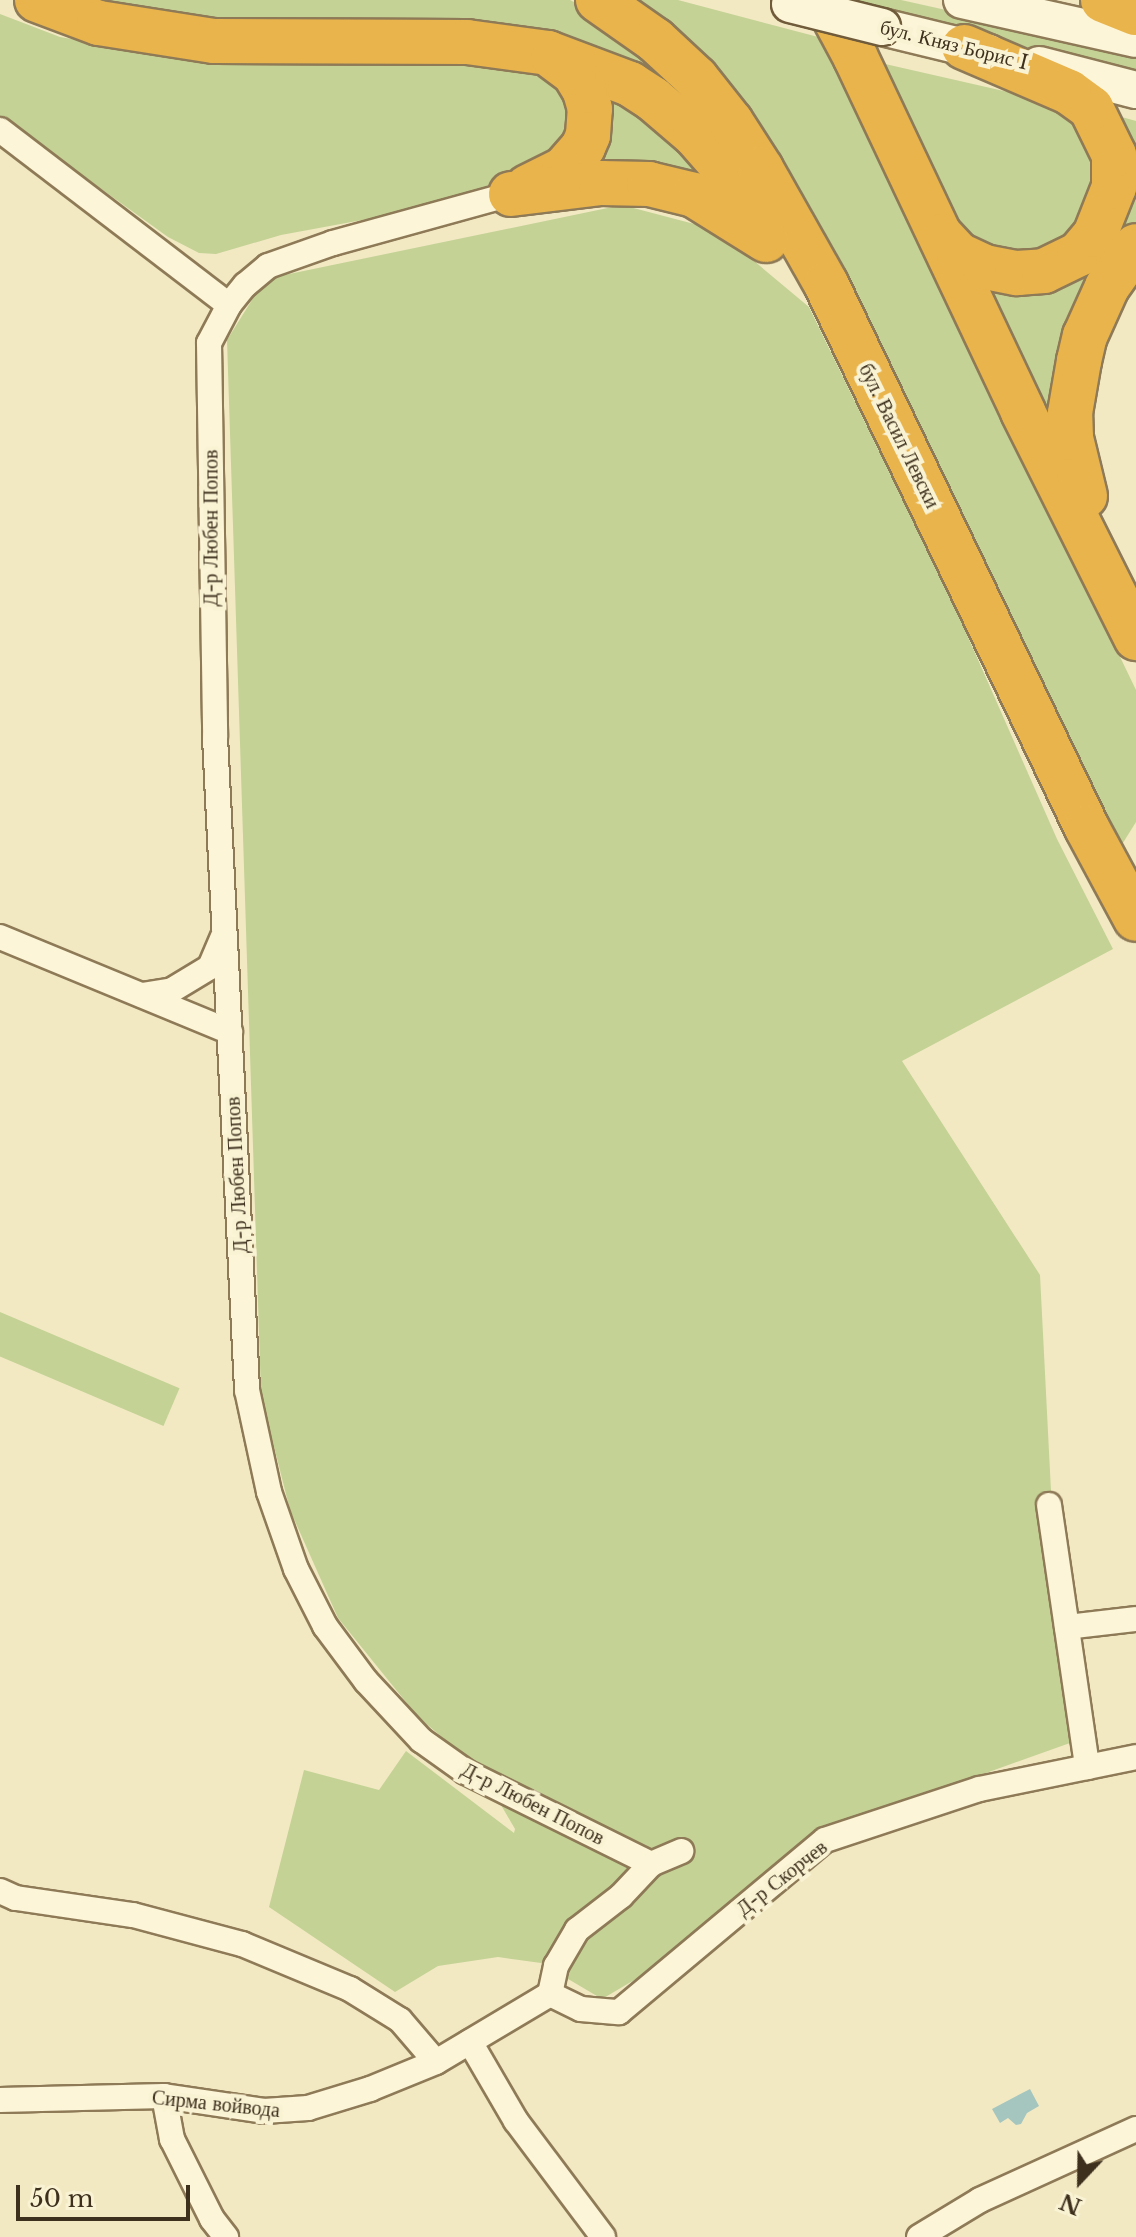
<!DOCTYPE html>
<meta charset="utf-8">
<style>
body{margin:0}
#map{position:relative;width:1136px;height:2237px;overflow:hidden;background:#f2e9c3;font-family:"Libre Baskerville",serif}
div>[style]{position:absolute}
.green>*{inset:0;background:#c4d295;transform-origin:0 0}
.water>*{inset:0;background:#a5c5bf}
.roads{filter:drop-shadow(2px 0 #8e7a57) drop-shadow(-2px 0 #8e7a57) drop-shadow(0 2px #8e7a57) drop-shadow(0 -2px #8e7a57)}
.street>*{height:24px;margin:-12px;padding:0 12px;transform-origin:12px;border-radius:12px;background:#fcf5d7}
.secondary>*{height:36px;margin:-18px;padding:0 18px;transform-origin:18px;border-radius:18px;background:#fcf5d7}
.highway>*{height:44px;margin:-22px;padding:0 22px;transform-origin:22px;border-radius:22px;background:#e9b44c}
.bridges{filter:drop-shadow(2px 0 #705b3b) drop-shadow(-2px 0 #705b3b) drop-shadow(0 2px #705b3b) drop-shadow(0 -2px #705b3b)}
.secondary-bridge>*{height:36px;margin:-18px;padding:0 18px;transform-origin:18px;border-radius:18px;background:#fcf5d7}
span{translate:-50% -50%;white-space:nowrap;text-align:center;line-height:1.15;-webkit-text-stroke:8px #f9f2d3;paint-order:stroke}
.street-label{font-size:20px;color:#3d301d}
.north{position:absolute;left:1040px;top:2141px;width:80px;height:80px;-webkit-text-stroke:6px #f9f2d3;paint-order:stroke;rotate:202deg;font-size:22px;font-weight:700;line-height:32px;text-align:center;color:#3d301d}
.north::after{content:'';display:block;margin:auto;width:28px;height:36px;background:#3d301d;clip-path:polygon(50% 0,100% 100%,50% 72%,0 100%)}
.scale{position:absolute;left:16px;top:2185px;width:174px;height:36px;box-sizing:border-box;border:4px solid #3d301d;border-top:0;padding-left:10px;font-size:24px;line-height:28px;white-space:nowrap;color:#3d301d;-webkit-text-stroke:6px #f9f2d3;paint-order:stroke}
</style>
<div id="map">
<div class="green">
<i style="clip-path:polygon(54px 0,570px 0,586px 8px,697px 105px,674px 97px,307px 33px)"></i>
<i style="clip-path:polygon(625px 0,678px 0,822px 38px,1136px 690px,1136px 822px,1121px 846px,942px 503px)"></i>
<i style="clip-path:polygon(829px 0,901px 0,1136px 52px,1136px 74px)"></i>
<i style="clip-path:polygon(0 14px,60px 37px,171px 56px,524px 58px,571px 95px,564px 152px,485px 190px,422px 209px,281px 235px,216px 254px,199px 253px,168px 237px,0 116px)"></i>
<i style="clip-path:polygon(872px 61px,1056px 103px,1072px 112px,1103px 172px,1061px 254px,968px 251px)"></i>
<i style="clip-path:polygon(592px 80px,610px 87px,730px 196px,599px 174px)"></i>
<i style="clip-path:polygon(1111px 114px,1136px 121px,1136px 231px,1107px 233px)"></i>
<i style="clip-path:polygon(622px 205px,717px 230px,809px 307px,957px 612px,1057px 839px,1113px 949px,902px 1061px,1040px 1275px,1053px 1530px,1084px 1738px,821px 1832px,641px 1976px,602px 1999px,541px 1963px,498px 1957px,438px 1966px,395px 1992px,269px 1907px,304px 1770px,379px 1790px,406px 1751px,514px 1833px,515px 1829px,480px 1769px,418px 1717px,338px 1618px,290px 1510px,261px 1395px,227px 340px,265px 279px)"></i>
<i style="clip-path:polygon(1078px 273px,1089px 277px,1059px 451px,978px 281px)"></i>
<i style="left:0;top:1312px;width:195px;height:41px;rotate:23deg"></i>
</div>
<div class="water">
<i style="clip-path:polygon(1030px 2089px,1039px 2106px,1027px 2113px,1021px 2124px,1016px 2125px,1008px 2118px,1000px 2123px,992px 2109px)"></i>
</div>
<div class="roads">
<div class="street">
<i style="left:0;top:130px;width:288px;rotate:37.4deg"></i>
<i style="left:511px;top:194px;width:185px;rotate:164.6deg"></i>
<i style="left:333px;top:243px;width:69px;rotate:160.5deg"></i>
<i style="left:268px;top:266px;width:30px;rotate:140deg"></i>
<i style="left:245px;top:285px;width:26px;rotate:129deg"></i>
<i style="left:229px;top:305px;width:43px;rotate:117.8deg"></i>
<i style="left:209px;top:343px;width:394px;rotate:89.1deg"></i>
<i style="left:215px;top:737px;width:654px;rotate:87.19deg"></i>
<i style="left:247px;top:1390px;width:104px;rotate:77.8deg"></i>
<i style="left:269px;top:1492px;width:82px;rotate:70.7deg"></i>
<i style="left:296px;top:1569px;width:64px;rotate:63deg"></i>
<i style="left:325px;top:1626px;width:69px;rotate:53.3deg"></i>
<i style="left:366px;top:1681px;width:81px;rotate:47deg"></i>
<i style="left:421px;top:1740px;width:55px;rotate:35.4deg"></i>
<i style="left:466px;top:1772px;width:207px;rotate:26.4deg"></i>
<i style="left:0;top:937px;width:249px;rotate:22.4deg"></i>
<i style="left:142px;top:995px;width:30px;rotate:-9deg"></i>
<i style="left:172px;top:990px;width:44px;rotate:-31.2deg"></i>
<i style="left:210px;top:967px;width:33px;rotate:-67deg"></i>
<i style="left:1049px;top:1505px;width:265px;rotate:81.7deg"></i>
<i style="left:1067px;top:1627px;width:69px;rotate:-6.6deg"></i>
<i style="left:0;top:1891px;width:17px;rotate:24deg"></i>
<i style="left:16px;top:1898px;width:118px;rotate:8.3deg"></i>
<i style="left:133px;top:1915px;width:113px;rotate:14.9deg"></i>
<i style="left:242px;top:1944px;width:117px;rotate:22.6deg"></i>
<i style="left:350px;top:1989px;width:59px;rotate:31.8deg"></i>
<i style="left:400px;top:2020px;width:55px;rotate:49.4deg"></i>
<i style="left:550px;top:1994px;width:34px;rotate:26deg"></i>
<i style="left:581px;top:2009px;width:38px;rotate:5deg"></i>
<i style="left:619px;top:2012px;width:268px;rotate:-39.9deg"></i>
<i style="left:825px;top:1840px;width:162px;rotate:-18.3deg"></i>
<i style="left:979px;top:1789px;width:160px;rotate:-11.5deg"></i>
<i style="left:550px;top:1994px;width:29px;rotate:-78deg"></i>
<i style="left:556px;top:1966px;width:42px;rotate:-59.7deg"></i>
<i style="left:577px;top:1930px;width:56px;rotate:-37.7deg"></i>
<i style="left:621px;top:1896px;width:44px;rotate:-46.8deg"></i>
<i style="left:651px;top:1864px;width:33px;rotate:-23deg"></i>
<i style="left:470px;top:2042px;width:91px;rotate:59.8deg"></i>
<i style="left:516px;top:2121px;width:145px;rotate:53.1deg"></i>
<i style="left:164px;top:2096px;width:44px;rotate:79.5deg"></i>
<i style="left:172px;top:2139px;width:89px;rotate:63.4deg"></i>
<i style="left:212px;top:2219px;width:23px;rotate:52deg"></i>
<i style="left:0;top:2100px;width:164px;rotate:-1.4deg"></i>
<i style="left:164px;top:2096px;width:101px;rotate:8.5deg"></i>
<i style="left:264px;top:2111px;width:44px;rotate:-3.9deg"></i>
<i style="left:308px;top:2108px;width:65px;rotate:-17deg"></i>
<i style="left:370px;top:2089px;width:71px;rotate:-22.2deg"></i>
<i style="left:436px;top:2062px;width:133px;rotate:-30.8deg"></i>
<i style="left:919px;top:2237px;width:71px;rotate:-31.2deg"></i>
<i style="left:980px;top:2200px;width:171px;rotate:-24.5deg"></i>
</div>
<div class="secondary">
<i style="left:962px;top:0;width:178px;rotate:12.6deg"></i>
<i style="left:882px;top:27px;width:110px;rotate:13.7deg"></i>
<i style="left:1039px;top:65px;width:100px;rotate:14.5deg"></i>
</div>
<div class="highway">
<i style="left:37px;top:0;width:66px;rotate:20.4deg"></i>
<i style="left:99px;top:23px;width:116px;rotate:8.9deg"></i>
<i style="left:214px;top:41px;width:253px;rotate:0.2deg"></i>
<i style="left:467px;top:42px;width:82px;rotate:7.7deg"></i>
<i style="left:548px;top:53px;width:88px;rotate:20.7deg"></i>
<i style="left:630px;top:84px;width:27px;rotate:33deg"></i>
<i style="left:653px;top:99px;width:55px;rotate:40.6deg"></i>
<i style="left:695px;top:135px;width:108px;rotate:48.8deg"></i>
<i style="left:598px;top:0;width:70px;rotate:35.1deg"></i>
<i style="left:655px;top:40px;width:56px;rotate:42.8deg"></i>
<i style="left:696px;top:78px;width:56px;rotate:51.5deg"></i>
<i style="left:731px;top:122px;width:56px;rotate:57.4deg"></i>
<i style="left:761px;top:169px;width:132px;rotate:60.5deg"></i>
<i style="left:826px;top:284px;width:603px;rotate:64.37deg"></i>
<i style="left:1087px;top:828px;width:103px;rotate:61.7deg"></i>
<i style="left:825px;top:0;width:64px;rotate:61.8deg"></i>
<i style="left:855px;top:56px;width:394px;rotate:64.7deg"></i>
<i style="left:1023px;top:412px;width:253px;rotate:63.4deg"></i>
<i style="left:1103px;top:0;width:35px;rotate:22deg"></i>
<i style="left:528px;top:187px;width:40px;rotate:-26.6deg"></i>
<i style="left:564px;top:169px;width:29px;rotate:-49deg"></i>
<i style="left:583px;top:147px;width:13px;rotate:-67deg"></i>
<i style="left:588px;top:135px;width:26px;rotate:-86deg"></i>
<i style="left:590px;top:109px;width:19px;rotate:-106deg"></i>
<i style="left:585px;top:91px;width:21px;rotate:-121deg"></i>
<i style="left:574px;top:73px;width:26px;rotate:-143deg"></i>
<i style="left:511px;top:194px;width:91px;rotate:-7deg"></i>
<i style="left:601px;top:183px;width:48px;rotate:1.2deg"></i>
<i style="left:649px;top:184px;width:46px;rotate:13.7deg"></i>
<i style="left:694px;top:195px;width:85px;rotate:32deg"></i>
<i style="left:941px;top:236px;width:26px;rotate:47deg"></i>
<i style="left:959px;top:255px;width:29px;rotate:25deg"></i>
<i style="left:985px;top:267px;width:33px;rotate:11deg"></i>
<i style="left:1017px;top:273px;width:27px;rotate:-4deg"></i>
<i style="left:1044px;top:271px;width:39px;rotate:-26deg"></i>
<i style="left:1079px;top:254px;width:25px;rotate:-50deg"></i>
<i style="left:1095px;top:235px;width:52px;rotate:-68.4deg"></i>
<i style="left:1114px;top:187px;width:32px;rotate:-90deg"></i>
<i style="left:1114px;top:155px;width:52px;rotate:-116.1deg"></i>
<i style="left:1091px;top:108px;width:27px;rotate:-144deg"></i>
<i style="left:1069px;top:92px;width:114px;rotate:-156.8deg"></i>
<i style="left:1085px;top:496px;width:60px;rotate:-103.6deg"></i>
<i style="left:1071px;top:438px;width:25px;rotate:-92deg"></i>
<i style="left:1070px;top:413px;width:53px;rotate:-80.2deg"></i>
<i style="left:1079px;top:361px;width:26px;rotate:-77deg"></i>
<i style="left:1085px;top:336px;width:54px;rotate:-65.8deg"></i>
<i style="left:1107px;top:287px;width:50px;rotate:-54.7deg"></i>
</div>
</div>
<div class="bridges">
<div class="secondary-bridge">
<i style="left:790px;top:4px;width:95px;rotate:14deg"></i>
</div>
</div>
<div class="street-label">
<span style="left:954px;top:45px;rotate:14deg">бул. Княз Борис I</span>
<span style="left:899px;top:436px;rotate:64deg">бул. Васил Левски</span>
<span style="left:211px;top:528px;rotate:-90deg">Д-р Любен Попов</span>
<span style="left:237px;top:1175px;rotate:-93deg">Д-р Любен Попов</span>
<span style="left:533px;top:1804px;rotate:27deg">Д-р Любен Попов</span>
<span style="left:782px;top:1878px;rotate:-38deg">Д-р Скорчев</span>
<span style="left:216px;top:2104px;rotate:6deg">Сирма войвода</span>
</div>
<div class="north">N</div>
<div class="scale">50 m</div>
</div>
